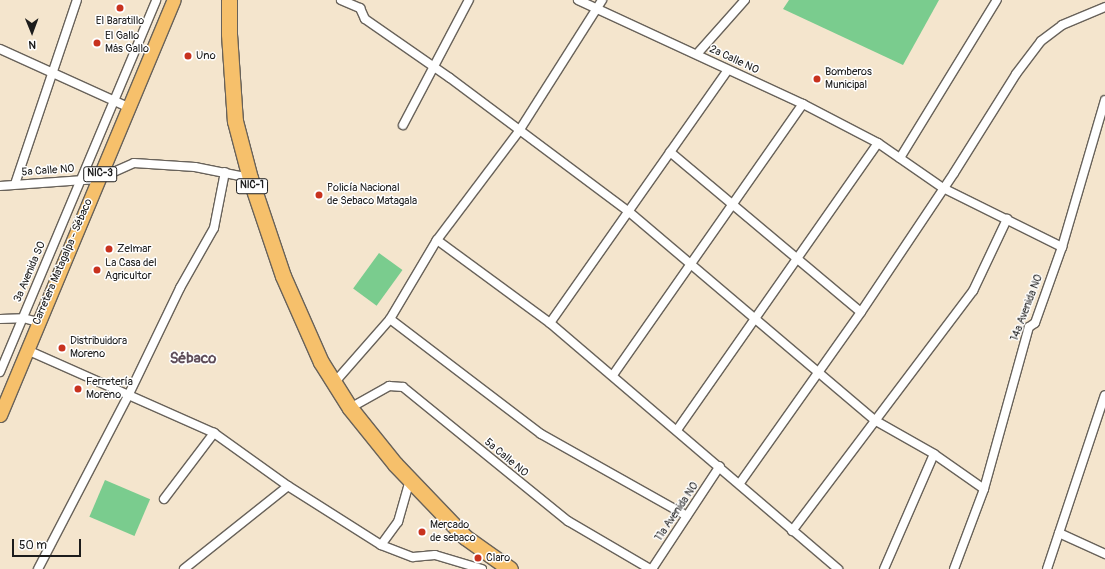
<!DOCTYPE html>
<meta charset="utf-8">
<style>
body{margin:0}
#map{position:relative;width:1105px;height:569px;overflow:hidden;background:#f4e5cd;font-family:Pangolin,sans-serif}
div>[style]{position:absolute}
.green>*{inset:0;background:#7acc8e;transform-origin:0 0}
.roads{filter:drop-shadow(1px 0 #68625a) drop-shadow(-1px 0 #68625a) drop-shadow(0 1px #68625a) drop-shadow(0 -1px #68625a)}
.street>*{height:8px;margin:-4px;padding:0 4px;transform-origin:4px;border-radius:4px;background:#fff}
.primary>*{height:13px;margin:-6.5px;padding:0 6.5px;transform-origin:6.5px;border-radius:6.5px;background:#f6c06b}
.highway>*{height:15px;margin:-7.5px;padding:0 7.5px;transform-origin:7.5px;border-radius:7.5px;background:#f6c06b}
.dots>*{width:11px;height:11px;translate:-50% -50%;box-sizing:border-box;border:2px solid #fff;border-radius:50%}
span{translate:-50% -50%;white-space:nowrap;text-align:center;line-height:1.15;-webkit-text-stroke:3px #fff;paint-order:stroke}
.shield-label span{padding:1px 3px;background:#fff;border:1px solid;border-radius:3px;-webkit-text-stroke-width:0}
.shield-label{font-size:10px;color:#1c1c1c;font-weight:700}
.poi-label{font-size:11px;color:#1c1c1c}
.left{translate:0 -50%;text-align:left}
.street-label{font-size:11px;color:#1c1c1c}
.district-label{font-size:15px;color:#5f4d59;font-weight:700}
.north{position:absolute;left:12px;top:12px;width:40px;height:40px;-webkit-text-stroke:3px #fff;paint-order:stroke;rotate:179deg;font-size:11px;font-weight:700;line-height:16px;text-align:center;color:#1c1c1c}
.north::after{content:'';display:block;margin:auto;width:14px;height:18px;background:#1c1c1c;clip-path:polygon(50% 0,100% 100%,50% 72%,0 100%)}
.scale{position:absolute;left:12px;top:539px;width:69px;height:18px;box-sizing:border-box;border:2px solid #1c1c1c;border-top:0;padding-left:5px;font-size:12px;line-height:14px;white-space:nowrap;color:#1c1c1c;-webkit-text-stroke:3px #fff;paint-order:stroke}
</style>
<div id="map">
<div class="green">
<i style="clip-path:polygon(789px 0,939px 0,903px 65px,783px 9px)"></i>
<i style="left:379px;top:253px;width:29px;height:44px;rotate:36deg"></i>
<i style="left:105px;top:480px;width:49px;height:40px;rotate:23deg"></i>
</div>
<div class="roads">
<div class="street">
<i style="left:341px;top:0;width:21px;rotate:23deg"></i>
<i style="left:360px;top:8px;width:12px;rotate:66deg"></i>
<i style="left:365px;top:19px;width:103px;rotate:34.8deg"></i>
<i style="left:450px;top:78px;width:222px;rotate:36.8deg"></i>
<i style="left:628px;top:211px;width:325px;rotate:40.3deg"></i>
<i style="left:876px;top:421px;width:67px;rotate:29.6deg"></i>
<i style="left:934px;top:454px;width:61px;rotate:35deg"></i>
<i style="left:578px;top:0;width:248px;rotate:24.8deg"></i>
<i style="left:803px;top:104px;width:85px;rotate:27.5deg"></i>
<i style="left:878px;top:143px;width:79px;rotate:34.7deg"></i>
<i style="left:943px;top:188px;width:133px;rotate:26.4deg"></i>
<i style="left:0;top:49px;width:141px;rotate:24.4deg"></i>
<i style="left:697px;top:54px;width:72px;rotate:-48.4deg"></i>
<i style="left:403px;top:125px;width:141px;rotate:-62.2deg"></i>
<i style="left:670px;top:152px;width:249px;rotate:40deg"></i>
<i style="left:900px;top:158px;width:185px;rotate:-58.5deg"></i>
<i style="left:15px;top:184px;width:194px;rotate:-71.4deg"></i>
<i style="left:0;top:186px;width:98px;rotate:-4.1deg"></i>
<i style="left:98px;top:179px;width:39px;rotate:-24deg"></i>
<i style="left:134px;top:163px;width:61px;rotate:3.8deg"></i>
<i style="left:195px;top:167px;width:56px;rotate:11.3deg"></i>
<i style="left:437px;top:240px;width:140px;rotate:36.3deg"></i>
<i style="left:550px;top:323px;width:379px;rotate:40.5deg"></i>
<i style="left:0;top:319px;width:23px;rotate:-2deg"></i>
<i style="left:23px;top:318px;width:16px;rotate:15deg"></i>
<i style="left:390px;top:319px;width:190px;rotate:37.3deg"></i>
<i style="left:541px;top:434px;width:167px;rotate:29.3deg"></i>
<i style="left:550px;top:323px;width:309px;rotate:-54.9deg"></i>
<i style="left:27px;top:350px;width:205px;rotate:23.9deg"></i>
<i style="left:214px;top:433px;width:91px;rotate:35.6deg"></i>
<i style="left:288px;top:486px;width:110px;rotate:32.4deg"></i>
<i style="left:381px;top:545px;width:34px;rotate:21deg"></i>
<i style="left:413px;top:557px;width:22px;rotate:-5deg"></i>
<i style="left:435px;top:555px;width:49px;rotate:16.6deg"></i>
<i style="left:0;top:372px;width:403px;rotate:-67.2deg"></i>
<i style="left:613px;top:375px;width:331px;rotate:-55deg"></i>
<i style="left:334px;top:383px;width:85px;rotate:-48.8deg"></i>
<i style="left:390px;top:319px;width:92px;rotate:-59.3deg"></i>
<i style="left:437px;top:240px;width:136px;rotate:-53deg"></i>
<i style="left:519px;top:131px;width:155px;rotate:-57.6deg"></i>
<i style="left:350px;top:408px;width:45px;rotate:-29.4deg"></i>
<i style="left:389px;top:386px;width:14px;rotate:4deg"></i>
<i style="left:403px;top:387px;width:213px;rotate:39.1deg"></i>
<i style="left:568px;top:521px;width:95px;rotate:30.3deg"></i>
<i style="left:677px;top:430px;width:350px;rotate:-55deg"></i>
<i style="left:740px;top:483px;width:209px;rotate:-54.7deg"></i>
<i style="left:861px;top:312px;width:167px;rotate:-56.2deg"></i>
<i style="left:954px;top:173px;width:117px;rotate:-57.9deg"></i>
<i style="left:1016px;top:74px;width:41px;rotate:-52.9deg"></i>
<i style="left:1041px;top:41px;width:26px;rotate:-37deg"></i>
<i style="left:1062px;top:25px;width:47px;rotate:-22.7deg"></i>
<i style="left:164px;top:499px;width:83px;rotate:-52.9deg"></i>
<i style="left:792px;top:531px;width:301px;rotate:-53deg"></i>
<i style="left:973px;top:291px;width:80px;rotate:-64.7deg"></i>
<i style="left:1059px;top:533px;width:51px;rotate:24.5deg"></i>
<i style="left:381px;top:545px;width:29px;rotate:-54deg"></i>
<i style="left:398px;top:522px;width:44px;rotate:-74.1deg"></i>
<i style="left:38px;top:569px;width:197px;rotate:-62.5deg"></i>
<i style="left:129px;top:394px;width:118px;rotate:-64.3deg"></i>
<i style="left:180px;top:288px;width:69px;rotate:-60.5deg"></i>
<i style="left:214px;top:228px;width:57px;rotate:-78.9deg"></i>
<i style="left:184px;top:569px;width:133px;rotate:-38.6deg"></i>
<i style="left:652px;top:569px;width:123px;rotate:-56.6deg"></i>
<i style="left:884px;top:569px;width:125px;rotate:-66.5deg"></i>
<i style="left:954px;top:569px;width:85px;rotate:-69.4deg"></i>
<i style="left:984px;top:489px;width:168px;rotate:-74.5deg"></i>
<i style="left:1029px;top:327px;width:7px;rotate:-34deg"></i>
<i style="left:1035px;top:323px;width:81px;rotate:-70.4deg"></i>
<i style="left:1062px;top:247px;width:153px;rotate:-73.7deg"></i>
<i style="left:1047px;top:569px;width:183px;rotate:-71.6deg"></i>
</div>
<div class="primary">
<i style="left:0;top:415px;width:450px;rotate:-67.3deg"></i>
</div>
<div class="highway">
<i style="left:229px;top:0;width:34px;rotate:90deg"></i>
<i style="left:229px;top:34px;width:87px;rotate:86.1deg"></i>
<i style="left:235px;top:121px;width:59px;rotate:75.3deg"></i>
<i style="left:250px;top:178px;width:103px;rotate:71.4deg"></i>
<i style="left:283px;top:276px;width:94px;rotate:66.2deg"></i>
<i style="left:321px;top:362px;width:54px;rotate:57.8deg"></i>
<i style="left:350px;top:408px;width:72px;rotate:51.2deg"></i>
<i style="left:395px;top:464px;width:101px;rotate:46.2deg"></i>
<i style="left:465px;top:537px;width:55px;rotate:35.4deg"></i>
</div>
</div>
<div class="dots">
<i style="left:120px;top:8px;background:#c8321e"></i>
<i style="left:97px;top:43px;background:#c8321e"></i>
<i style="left:188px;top:56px;background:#c8321e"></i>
<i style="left:817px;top:79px;background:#c8321e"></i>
<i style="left:319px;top:195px;background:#c8321e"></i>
<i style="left:109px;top:249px;background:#c8321e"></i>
<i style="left:97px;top:270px;background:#c8321e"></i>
<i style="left:62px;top:348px;background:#c8321e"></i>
<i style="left:78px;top:389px;background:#c8321e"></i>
<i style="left:422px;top:532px;background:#c8321e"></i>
<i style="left:478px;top:558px;background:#c8321e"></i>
</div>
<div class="shield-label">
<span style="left:100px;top:174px">NIC-3</span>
<span style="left:252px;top:186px">NIC-1</span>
</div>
<div class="poi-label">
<span style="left:120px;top:21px">El Baratillo</span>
<span class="left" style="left:105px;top:43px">El Gallo<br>Más Gallo</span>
<span class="left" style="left:196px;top:56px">Uno</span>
<span class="left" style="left:825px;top:79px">Bomberos<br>Municipal</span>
<span class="left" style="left:327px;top:195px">Policía Nacional<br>de Sebaco Matagala</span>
<span class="left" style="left:117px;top:249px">Zelmar</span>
<span class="left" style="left:105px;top:270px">La Casa del<br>Agricultor</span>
<span class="left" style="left:70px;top:348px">Distribuidora<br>Moreno</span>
<span class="left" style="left:86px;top:389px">Ferretería<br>Moreno</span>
<span class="left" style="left:430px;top:532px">Mercado<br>de sebaco</span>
<span class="left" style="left:486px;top:558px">Claro</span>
</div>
<div class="street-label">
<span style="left:734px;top:60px;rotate:25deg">2a Calle NO</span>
<span style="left:48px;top:171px;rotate:-4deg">5a Calle NO</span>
<span style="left:63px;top:262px;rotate:-67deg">Carretera Matagalpa - Sébaco</span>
<span style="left:30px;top:272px;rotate:-67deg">3a Avenida SO</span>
<span style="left:1027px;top:308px;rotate:-69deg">14a Avenida NO</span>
<span style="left:506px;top:458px;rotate:40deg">5a Calle NO</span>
<span style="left:677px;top:512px;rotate:-56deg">11a Avenida NO</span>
</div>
<div class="district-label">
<span style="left:193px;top:359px">Sébaco</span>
</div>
<div class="north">N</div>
<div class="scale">50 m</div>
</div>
